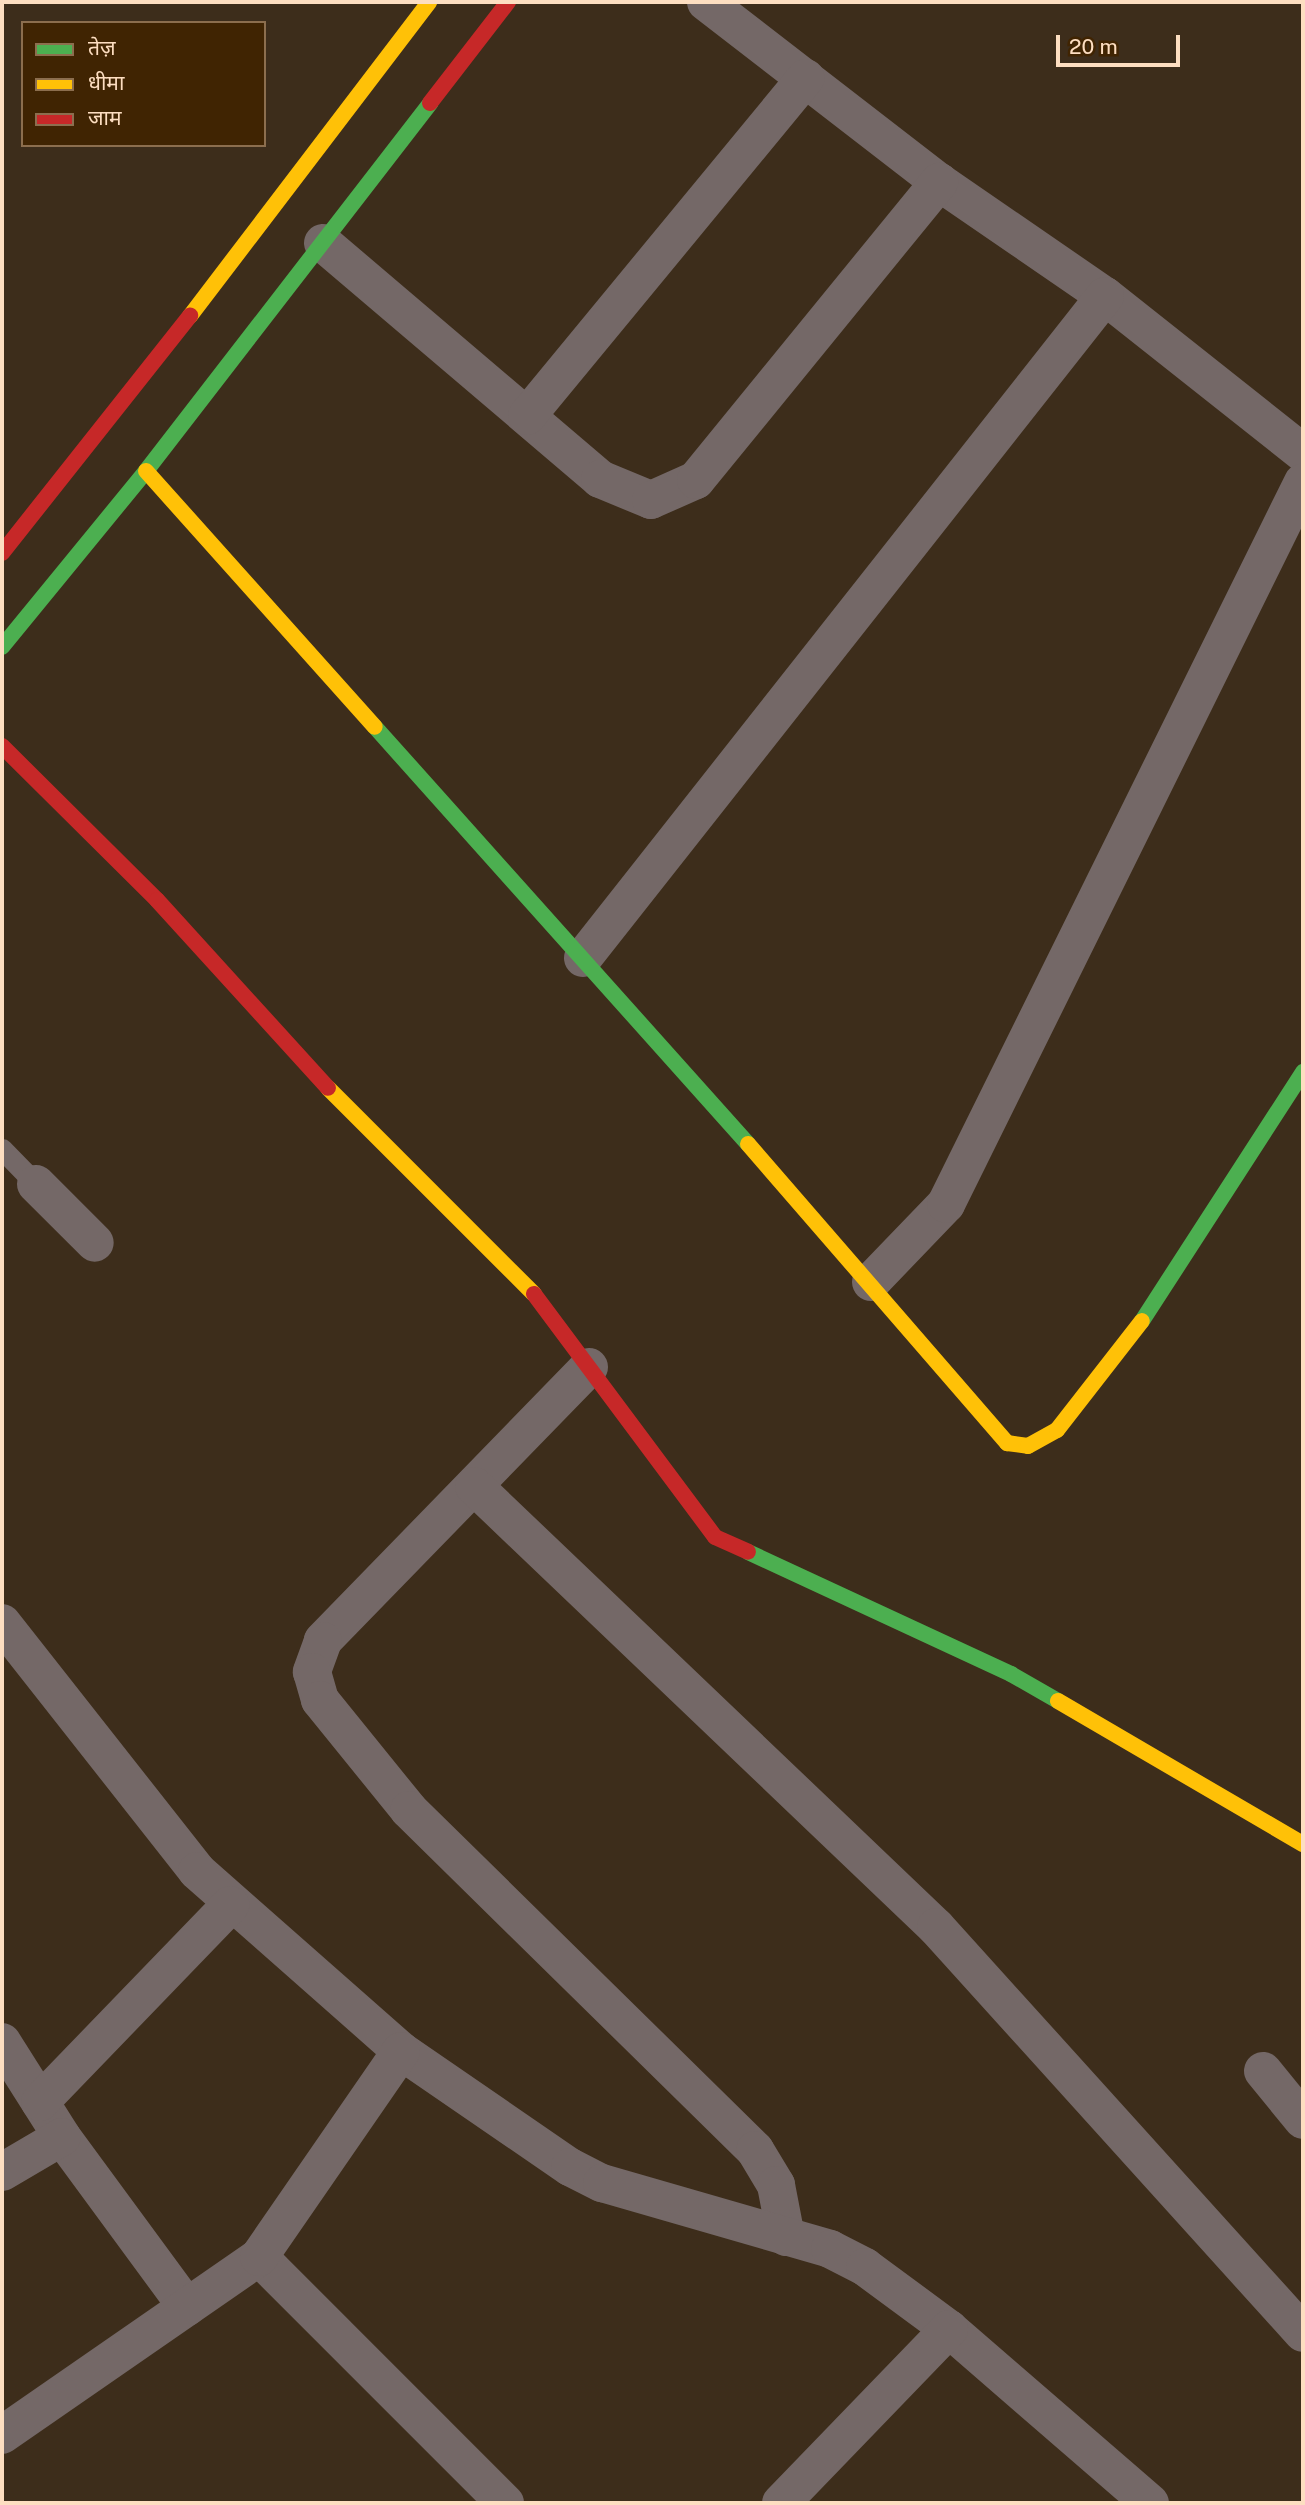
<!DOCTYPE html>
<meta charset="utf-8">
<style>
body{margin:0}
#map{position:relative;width:1305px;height:2505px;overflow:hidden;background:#3d2d1b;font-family:"Public Sans","Noto Sans Devanagari",sans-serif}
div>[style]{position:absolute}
.lane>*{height:21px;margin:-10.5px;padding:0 10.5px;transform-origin:10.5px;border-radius:10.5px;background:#746867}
.street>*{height:38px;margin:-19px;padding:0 19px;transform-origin:19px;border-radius:19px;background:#746867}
.fast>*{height:16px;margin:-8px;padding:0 8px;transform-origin:8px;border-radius:8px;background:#4caf50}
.slow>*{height:16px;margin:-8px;padding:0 8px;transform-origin:8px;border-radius:8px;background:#ffc107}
.jam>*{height:16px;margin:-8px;padding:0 8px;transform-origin:8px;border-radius:8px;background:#c62828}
span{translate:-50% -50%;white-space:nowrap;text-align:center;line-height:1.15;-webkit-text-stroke:5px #402402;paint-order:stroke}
.frame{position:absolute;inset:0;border:4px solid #fddec1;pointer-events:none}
.legend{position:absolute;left:21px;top:21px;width:245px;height:126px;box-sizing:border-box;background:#402402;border:2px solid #8c6e4e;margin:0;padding:9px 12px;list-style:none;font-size:21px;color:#fddec1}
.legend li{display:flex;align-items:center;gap:14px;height:35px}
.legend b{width:35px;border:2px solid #8c6e4e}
.scale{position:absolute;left:1056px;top:35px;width:124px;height:32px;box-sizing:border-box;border:4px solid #fddec1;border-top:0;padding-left:9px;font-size:21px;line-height:24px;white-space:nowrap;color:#fddec1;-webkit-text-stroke:5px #402402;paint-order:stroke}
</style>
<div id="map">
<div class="lane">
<i style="left:2px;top:1149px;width:49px;rotate:45.8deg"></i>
</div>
<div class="street">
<i style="left:706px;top:2px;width:294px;rotate:37.7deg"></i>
<i style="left:939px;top:182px;width:201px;rotate:34.5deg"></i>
<i style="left:1105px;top:296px;width:253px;rotate:38.4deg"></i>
<i style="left:323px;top:243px;width:364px;rotate:40.4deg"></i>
<i style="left:600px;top:479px;width:55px;rotate:22.4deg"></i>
<i style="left:651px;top:500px;width:49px;rotate:-24deg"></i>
<i style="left:696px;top:480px;width:385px;rotate:-50.8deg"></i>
<i style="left:527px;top:416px;width:438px;rotate:-50.5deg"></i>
<i style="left:583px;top:958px;width:843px;rotate:-51.74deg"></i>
<i style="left:36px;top:1184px;width:83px;rotate:45deg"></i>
<i style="left:871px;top:1282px;width:108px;rotate:-46.1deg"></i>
<i style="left:946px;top:1204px;width:805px;rotate:-63.69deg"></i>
<i style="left:589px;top:1367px;width:382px;rotate:134.2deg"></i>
<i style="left:323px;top:1641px;width:33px;rotate:110deg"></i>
<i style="left:312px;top:1672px;width:29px;rotate:74deg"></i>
<i style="left:320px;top:1700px;width:141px;rotate:51deg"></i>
<i style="left:409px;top:1810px;width:485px;rotate:44.5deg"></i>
<i style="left:755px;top:2150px;width:41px;rotate:59deg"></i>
<i style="left:776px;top:2185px;width:53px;rotate:79.1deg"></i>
<i style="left:474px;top:1486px;width:639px;rotate:43.67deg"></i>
<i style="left:936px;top:1927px;width:547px;rotate:47.89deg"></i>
<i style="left:2px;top:1623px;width:315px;rotate:51.8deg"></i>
<i style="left:197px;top:1871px;width:272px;rotate:41.4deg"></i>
<i style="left:401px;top:2051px;width:205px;rotate:34.5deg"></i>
<i style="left:570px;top:2167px;width:36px;rotate:27deg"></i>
<i style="left:602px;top:2183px;width:237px;rotate:16.1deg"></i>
<i style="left:830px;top:2249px;width:39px;rotate:27deg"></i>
<i style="left:865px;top:2267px;width:104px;rotate:36.4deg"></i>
<i style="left:949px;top:2329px;width:266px;rotate:40.9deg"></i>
<i style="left:2px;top:2042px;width:112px;rotate:57.7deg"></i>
<i style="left:62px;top:2137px;width:211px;rotate:53.7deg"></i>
<i style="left:1263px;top:2071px;width:63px;rotate:50.8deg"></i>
<i style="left:40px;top:2102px;width:274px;rotate:-46deg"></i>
<i style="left:2px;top:2172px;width:69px;rotate:-30.3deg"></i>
<i style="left:259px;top:2257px;width:348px;rotate:45deg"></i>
<i style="left:2px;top:2435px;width:313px;rotate:-34.7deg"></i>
<i style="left:259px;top:2257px;width:250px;rotate:-55.4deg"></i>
<i style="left:781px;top:2503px;width:242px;rotate:-46deg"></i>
</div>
<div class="fast">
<i style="left:2px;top:647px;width:227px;rotate:-50.7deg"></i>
<i style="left:146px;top:471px;width:465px;rotate:-52.3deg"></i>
<i style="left:375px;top:727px;width:559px;rotate:48.19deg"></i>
<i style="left:1142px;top:1321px;width:297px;rotate:-57.1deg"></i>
<i style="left:748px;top:1552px;width:290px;rotate:24.9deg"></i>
<i style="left:1011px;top:1674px;width:54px;rotate:29.9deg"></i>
</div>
<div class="slow">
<i style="left:190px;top:316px;width:395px;rotate:-52.7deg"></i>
<i style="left:146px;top:471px;width:343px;rotate:48.2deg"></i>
<i style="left:328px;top:1088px;width:291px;rotate:45deg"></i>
<i style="left:748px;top:1144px;width:396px;rotate:49.1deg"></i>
<i style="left:1007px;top:1443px;width:21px;rotate:8deg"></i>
<i style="left:1028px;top:1446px;width:33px;rotate:-29deg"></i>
<i style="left:1057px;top:1430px;width:138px;rotate:-52.1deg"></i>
<i style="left:1058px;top:1701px;width:284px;rotate:30.3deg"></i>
</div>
<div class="jam">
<i style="left:430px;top:103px;width:128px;rotate:-52.3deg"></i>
<i style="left:2px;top:553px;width:303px;rotate:-51.6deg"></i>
<i style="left:2px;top:746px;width:218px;rotate:44.8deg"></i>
<i style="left:157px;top:900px;width:254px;rotate:47.7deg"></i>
<i style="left:534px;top:1294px;width:303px;rotate:53.3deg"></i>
<i style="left:715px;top:1537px;width:36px;rotate:24deg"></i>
</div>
<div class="frame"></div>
<ul class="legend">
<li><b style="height:9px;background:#4caf50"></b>तेज़</li>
<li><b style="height:9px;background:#ffc107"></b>धीमा</li>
<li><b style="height:9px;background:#c62828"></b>जाम</li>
</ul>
<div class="scale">20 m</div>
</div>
